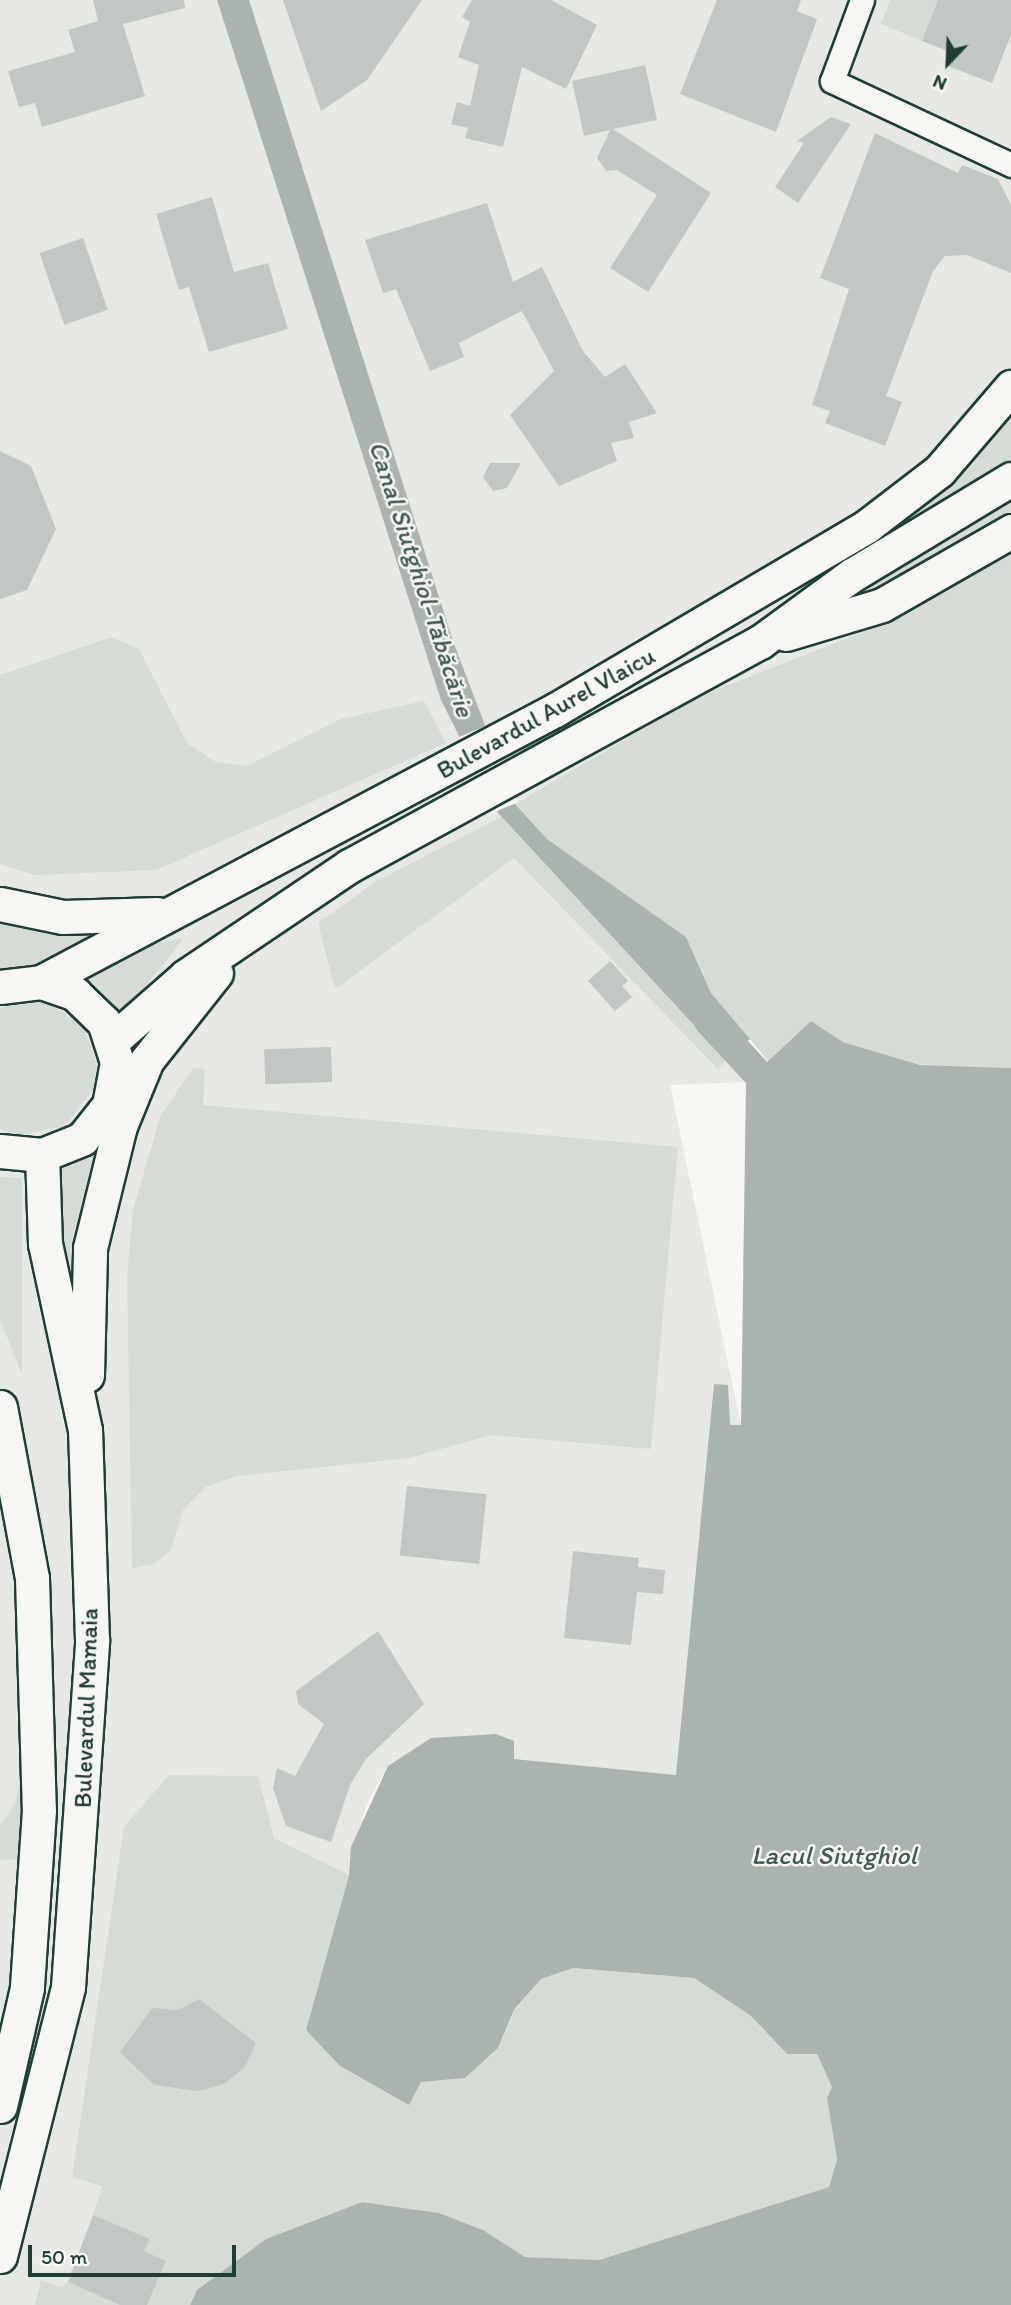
<!DOCTYPE html>
<meta charset="utf-8">
<style>
body{margin:0}
#map{position:relative;width:1011px;height:2305px;overflow:hidden;background:#f6f6f2;font-family:Itim,sans-serif}
div>[style]{position:absolute}
.built>*{inset:0;background:#e6e8e4}
.green>*{inset:0;background:#d6dbd6}
.water>*{inset:0;background:#aab3ae}
.pier>*{inset:0;background:#f6f6f2;transform-origin:0 0}
.canal>*{height:30px;margin:-15px;padding:0 15px;transform-origin:15px;border-radius:15px;background:#aab3ae}
.building>*{inset:0;background:#c1c8c3;transform-origin:0 0}
.roads{filter:drop-shadow(2px 0 #1f3d34) drop-shadow(-2px 0 #1f3d34) drop-shadow(0 2px #1f3d34) drop-shadow(0 -2px #1f3d34)}
.street>*{height:23px;margin:-11.5px;padding:0 11.5px;transform-origin:11.5px;border-radius:11.5px;background:#f6f6f2}
.secondary>*{height:33px;margin:-16.5px;padding:0 16.5px;transform-origin:16.5px;border-radius:16.5px;background:#f6f6f2}
span{translate:-50% -50%;white-space:nowrap;text-align:center;line-height:1.15;-webkit-text-stroke:5px #f6f6f2;paint-order:stroke}
.street-label{font-size:24px;color:#1f3d34}
.water-label{font-size:26px;color:#425a52;font-style:italic}
.north{position:absolute;left:913px;top:28px;width:70px;height:70px;-webkit-text-stroke:5px #f6f6f2;paint-order:stroke;rotate:203deg;font-size:19px;font-weight:700;line-height:28px;text-align:center;color:#1f3d34}
.north::after{content:'';display:block;margin:auto;width:24px;height:32px;background:#1f3d34;clip-path:polygon(50% 0,100% 100%,50% 72%,0 100%)}
.scale{position:absolute;left:28px;top:2245px;width:208px;height:32px;box-sizing:border-box;border:4px solid #1f3d34;border-top:0;padding-left:9px;font-size:21px;line-height:24px;white-space:nowrap;color:#1f3d34;-webkit-text-stroke:5px #f6f6f2;paint-order:stroke}
</style>
<div id="map">
<div class="built">
<i style="clip-path:polygon(0 0,1011px 0,1011px 554px,884px 624px,584px 765px,498px 813px,746px 1082px,670px 1085px,741px 1426px,730px 1425px,714px 1384px,676px 1775px,514px 1759px,431px 1738px,388px 1766px,366px 1805px,349px 1875px,190px 2305px,0 2305px)"></i>
</div>
<div class="green">
<i style="clip-path:polygon(890px 0,938px 0,922px 41px,881px 24px)"></i>
<i style="clip-path:polygon(1011px 415px,1011px 463px,870px 540px,979px 454px)"></i>
<i style="clip-path:polygon(1011px 500px,1011px 516px,832px 612px,817px 611px)"></i>
<i style="clip-path:polygon(1011px 554px,1011px 1068px,920px 1065px,843px 1042px,811px 1021px,769px 1062px,711px 993px,686px 937px,547px 839px,515px 804px,700px 696px,884px 624px)"></i>
<i style="clip-path:polygon(112px 637px,139px 649px,187px 743px,216px 762px,247px 766px,341px 719px,424px 701px,446px 743px,156px 870px,35px 875px,0 864px,0 675px)"></i>
<i style="clip-path:polygon(501px 817px,726px 1060px,718px 1069px,514px 858px,335px 989px,318px 923px,377px 881px)"></i>
<i style="clip-path:polygon(0 915px,120px 926px,48px 971px,7px 973px,0 967px)"></i>
<i style="clip-path:polygon(184px 938px,119px 1020px,61px 979px,145px 945px)"></i>
<i style="clip-path:polygon(33px 1000px,53px 1005px,84px 1028px,97px 1065px,93px 1089px,65px 1126px,20px 1135px,0 1129px,0 1008px)"></i>
<i style="clip-path:polygon(156px 1013px,164px 1025px,82px 1290px,68px 1303px,53px 1165px,126px 1044px)"></i>
<i style="clip-path:polygon(193px 1068px,205px 1069px,203px 1105px,678px 1147px,651px 1449px,491px 1435px,409px 1458px,237px 1476px,206px 1487px,183px 1510px,171px 1550px,153px 1564px,132px 1568px,127px 1276px,133px 1210px,160px 1117px)"></i>
<i style="clip-path:polygon(0 1177px,22px 1178px,22px 1374px,0 1320px)"></i>
<i style="clip-path:polygon(19px 1747px,24px 1748px,18px 1859px,0 1860px,0 1825px,15px 1804px,19px 1783px)"></i>
<i style="clip-path:polygon(169px 1775px,258px 1776px,274px 1838px,349px 1875px,306px 2030px,340px 2066px,409px 2105px,421px 2082px,465px 2078px,498px 2048px,514px 2011px,541px 1979px,573px 1968px,694px 1978px,751px 2016px,787px 2054px,817px 2054px,832px 2087px,827px 2099px,837px 2159px,829px 2187px,599px 2260px,525px 2257px,483px 2230px,439px 2213px,362px 2202px,266px 2239px,197px 2290px,190px 2305px,147px 2305px,166px 2261px,144px 2251px,149px 2239px,93px 2215px,102px 2186px,72px 2177px,124px 1827px)"></i>
<i style="clip-path:polygon(41px 2280px,62px 2287px,68px 2282px,120px 2305px,35px 2305px)"></i>
</div>
<div class="water">
<i style="clip-path:polygon(217px 0,249px 0,454px 644px,515px 804px,547px 839px,686px 937px,711px 993px,750px 1039px,726px 1060px,498px 813px,441px 700px)"></i>
<i style="clip-path:polygon(811px 1021px,843px 1042px,920px 1065px,1011px 1068px,1011px 2305px,190px 2305px,197px 2290px,266px 2239px,362px 2202px,439px 2213px,483px 2230px,525px 2257px,599px 2260px,829px 2187px,837px 2159px,827px 2098px,832px 2087px,817px 2054px,787px 2054px,751px 2016px,694px 1978px,573px 1968px,541px 1979px,514px 2010px,498px 2048px,465px 2078px,421px 2082px,409px 2105px,340px 2066px,306px 2030px,349px 1875px,351px 1847px,388px 1766px,431px 1738px,496px 1734px,514px 1741px,514px 1759px,676px 1775px,714px 1384px,728px 1385px,730px 1425px,741px 1425px,746px 1082px)"></i>
</div>
<div class="pier">
<i style="left:485px;top:726px;width:83px;height:28px;rotate:67deg"></i>
</div>
<div class="canal">
<i style="left:709px;top:1021px;width:71px;rotate:47.3deg"></i>
</div>
<div class="building">
<i style="clip-path:polygon(93px 0,184px 0,185px 8px,123px 24px,145px 96px,42px 127px,35px 103px,19px 107px,8px 71px,75px 52px,68px 30px,98px 21px)"></i>
<i style="clip-path:polygon(283px 0,422px 0,367px 80px,321px 111px)"></i>
<i style="clip-path:polygon(472px 0,551px 0,597px 25px,566px 89px,522px 67px,503px 147px,465px 138px,468px 128px,451px 124px,457px 102px,470px 106px,479px 65px,458px 57px,470px 22px,462px 17px)"></i>
<i style="clip-path:polygon(717px 0,801px 0,797px 11px,817px 19px,776px 132px,680px 94px)"></i>
<i style="clip-path:polygon(938px 0,1011px 0,1011px 35px,992px 83px,945px 65px,950px 52px,922px 41px)"></i>
<i style="clip-path:polygon(645px 65px,657px 120px,613px 129px,711px 193px,648px 292px,610px 268px,657px 195px,617px 170px,606px 171px,597px 158px,610px 130px,584px 136px,572px 81px)"></i>
<i style="clip-path:polygon(831px 117px,851px 124px,798px 203px,775px 187px,804px 143px,797px 141px)"></i>
<i style="clip-path:polygon(875px 133px,958px 173px,962px 165px,998px 179px,1011px 205px,1011px 273px,967px 255px,945px 256px,933px 271px,886px 396px,902px 402px,885px 446px,825px 423px,830px 411px,812px 405px,849px 289px,820px 278px)"></i>
<i style="clip-path:polygon(212px 197px,234px 272px,268px 263px,288px 329px,209px 352px,189px 287px,179px 290px,156px 214px)"></i>
<i style="clip-path:polygon(487px 203px,513px 282px,542px 267px,583px 351px,605px 377px,625px 364px,657px 413px,629px 422px,634px 438px,611px 443px,617px 461px,559px 486px,510px 415px,554px 371px,522px 311px,459px 343px,464px 357px,430px 371px,396px 289px,383px 293px,365px 240px)"></i>
<i style="left:83px;top:238px;width:76px;height:46px;rotate:71deg"></i>
<i style="clip-path:polygon(0 451px,31px 466px,56px 529px,27px 590px,0 599px)"></i>
<i style="clip-path:polygon(490px 463px,521px 463px,507px 488px,493px 491px,483px 477px)"></i>
<i style="clip-path:polygon(610px 961px,628px 981px,622px 986px,632px 997px,615px 1011px,588px 981px)"></i>
<i style="left:331px;top:1047px;width:35px;height:67px;rotate:88deg"></i>
<i style="left:407px;top:1486px;width:80px;height:70px;rotate:6deg"></i>
<i style="clip-path:polygon(573px 1551px,639px 1558px,638px 1567px,665px 1570px,663px 1594px,637px 1592px,631px 1645px,564px 1638px)"></i>
<i style="clip-path:polygon(378px 1631px,424px 1704px,366px 1759px,350px 1785px,331px 1842px,286px 1826px,273px 1788px,277px 1768px,295px 1776px,324px 1724px,298px 1704px,296px 1691px)"></i>
<i style="clip-path:polygon(199px 1999px,256px 2043px,245px 2067px,224px 2084px,198px 2091px,154px 2085px,120px 2052px,152px 2008px,179px 2010px)"></i>
<i style="clip-path:polygon(93px 2215px,150px 2239px,144px 2251px,166px 2261px,147px 2305px,120px 2305px,68px 2282px)"></i>
</div>
<div class="roads">
<div class="street">
<i style="left:862px;top:0;width:86px;rotate:110.3deg"></i>
<i style="left:832px;top:81px;width:198px;rotate:25.1deg"></i>
</div>
<div class="secondary">
<i style="left:786px;top:634px;width:100px;rotate:-16.8deg"></i>
<i style="left:882px;top:605px;width:149px;rotate:-29.8deg"></i>
<i style="left:0;top:904px;width:64px;rotate:11.7deg"></i>
<i style="left:63px;top:917px;width:94px;rotate:-1.8deg"></i>
<i style="left:41px;top:982px;width:582px;rotate:-27.89deg"></i>
<i style="left:555px;top:710px;width:362px;rotate:-30.5deg"></i>
<i style="left:867px;top:526px;width:91px;rotate:-37.4deg"></i>
<i style="left:939px;top:471px;width:111px;rotate:-49.4deg"></i>
<i style="left:0;top:987px;width:41px;rotate:-7deg"></i>
<i style="left:41px;top:982px;width:36px;rotate:19deg"></i>
<i style="left:75px;top:994px;width:40px;rotate:44deg"></i>
<i style="left:104px;top:1022px;width:42px;rotate:72deg"></i>
<i style="left:117px;top:1062px;width:44px;rotate:100.5deg"></i>
<i style="left:109px;top:1105px;width:43px;rotate:128.5deg"></i>
<i style="left:82px;top:1139px;width:43px;rotate:158.2deg"></i>
<i style="left:42px;top:1155px;width:42px;rotate:-174.6deg"></i>
<i style="left:112px;top:1041px;width:98px;rotate:-41.3deg"></i>
<i style="left:186px;top:976px;width:197px;rotate:-34deg"></i>
<i style="left:349px;top:866px;width:468px;rotate:-28.6deg"></i>
<i style="left:760px;top:642px;width:114px;rotate:-36.1deg"></i>
<i style="left:852px;top:575px;width:186px;rotate:-31.1deg"></i>
<i style="left:87px;top:1375px;width:127px;rotate:-88.6deg"></i>
<i style="left:90px;top:1248px;width:126px;rotate:-76.2deg"></i>
<i style="left:120px;top:1126px;width:71px;rotate:-67.8deg"></i>
<i style="left:147px;top:1060px;width:111px;rotate:-51.6deg"></i>
<i style="left:0;top:1407px;width:174px;rotate:79.4deg"></i>
<i style="left:32px;top:1578px;width:232px;rotate:88.3deg"></i>
<i style="left:39px;top:1810px;width:178px;rotate:93.9deg"></i>
<i style="left:27px;top:1988px;width:121px;rotate:102.9deg"></i>
<i style="left:0;top:2256px;width:277px;rotate:-75.8deg"></i>
<i style="left:68px;top:1987px;width:348px;rotate:-86deg"></i>
<i style="left:92px;top:1640px;width:210px;rotate:-91.9deg"></i>
<i style="left:85px;top:1430px;width:190px;rotate:-102.1deg"></i>
<i style="left:45px;top:1244px;width:89px;rotate:-91.9deg"></i>
</div>
</div>
<div class="street-label">
<span style="left:546px;top:713px;rotate:-29deg">Bulevardul Aurel Vlaicu</span>
<span style="left:86px;top:1708px;rotate:-88deg">Bulevardul Mamaia</span>
</div>
<div class="water-label">
<span style="left:421px;top:579px;rotate:72deg">Canal Siutghiol-Tăbăcărie</span>
<span style="left:834px;top:1856px">Lacul Siutghiol</span>
</div>
<div class="north">N</div>
<div class="scale">50 m</div>
</div>
